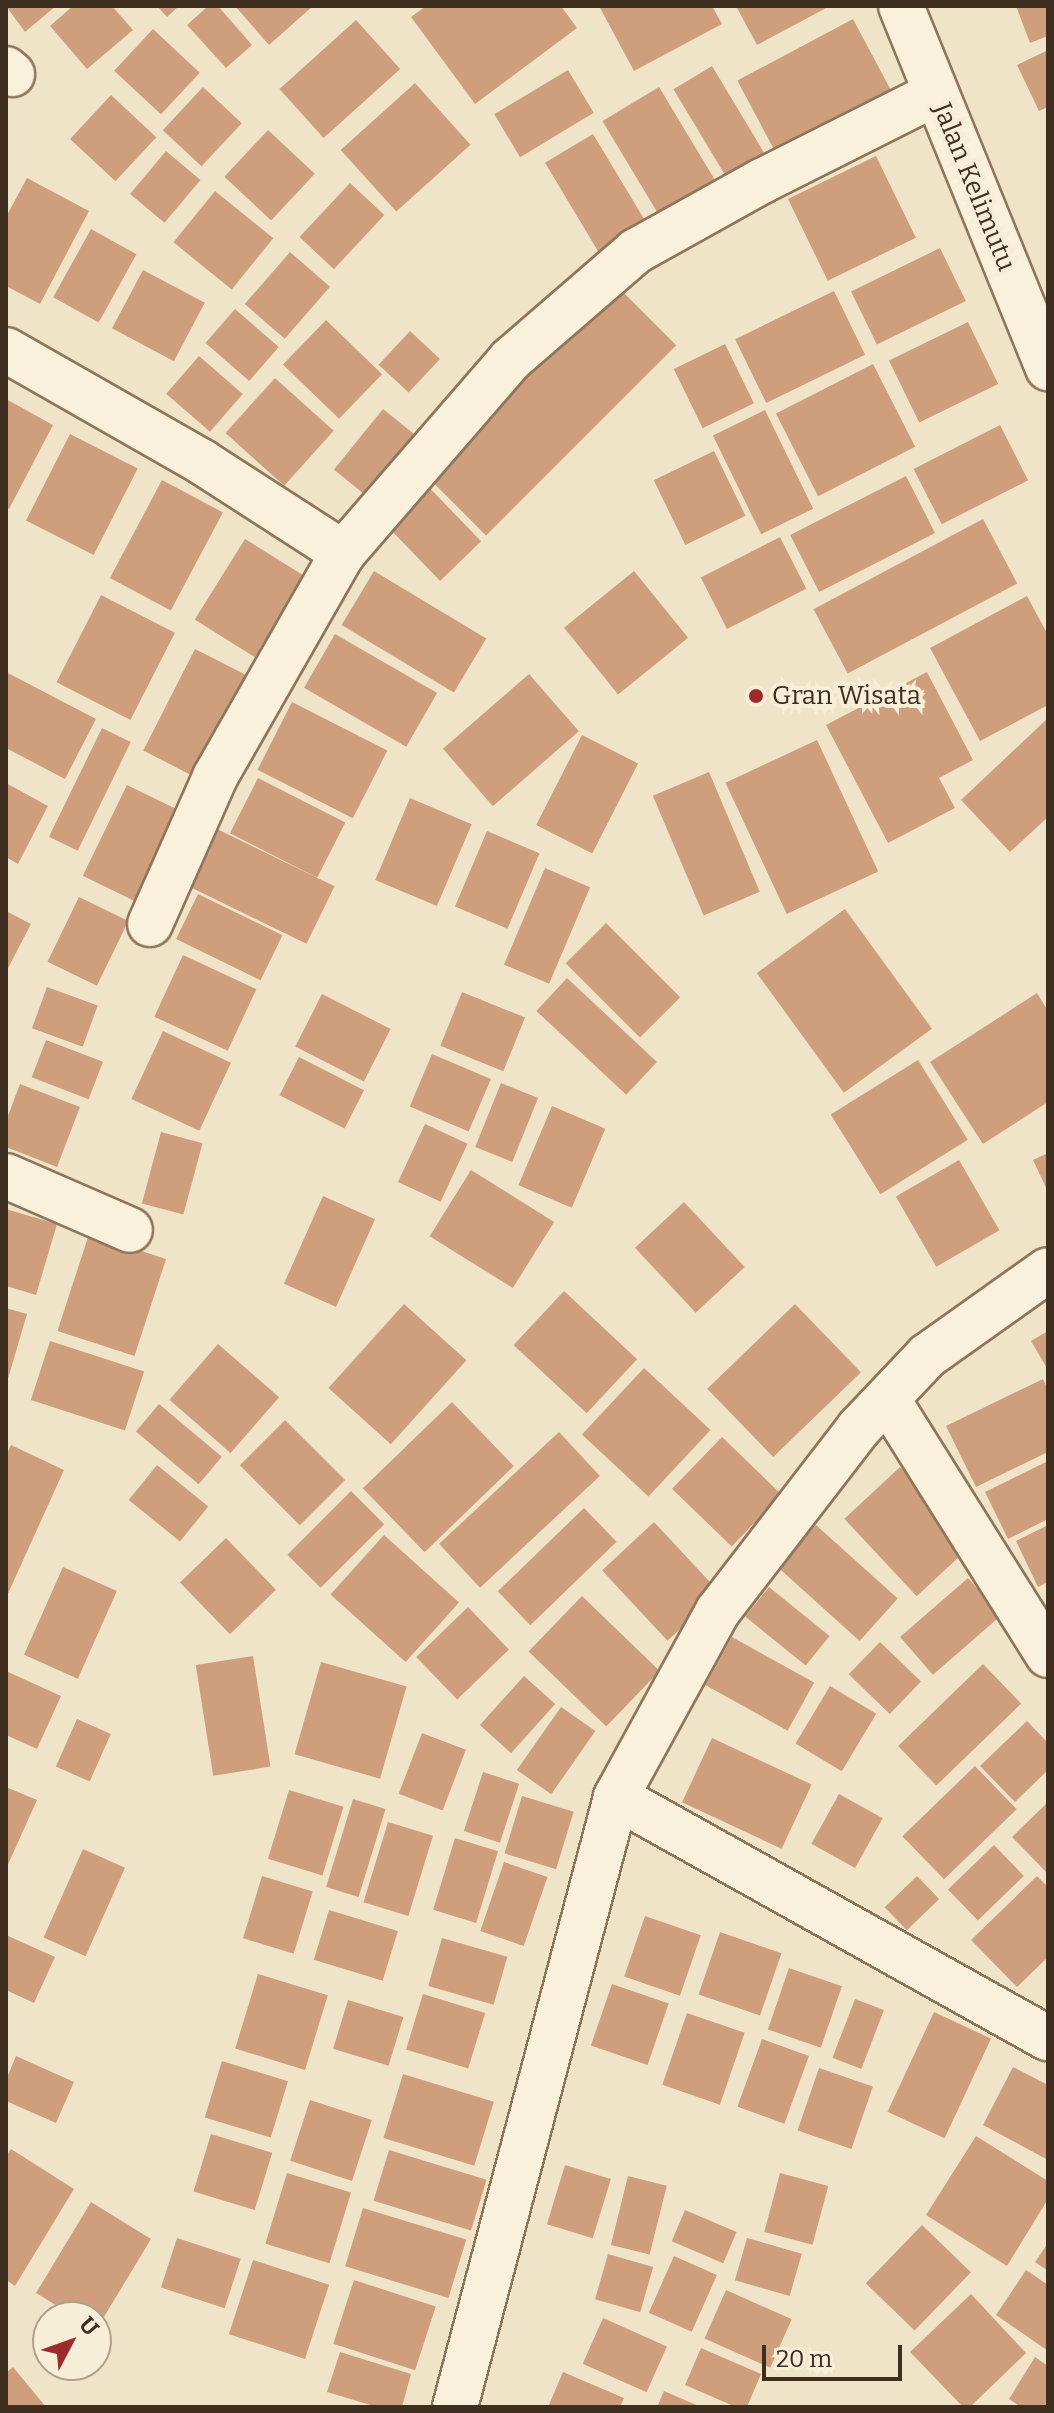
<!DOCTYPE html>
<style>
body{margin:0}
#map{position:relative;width:1054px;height:2413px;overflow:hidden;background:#f0e4c8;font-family:Bitter,serif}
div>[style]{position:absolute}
.building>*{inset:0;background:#cf9f7d;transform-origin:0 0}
.roads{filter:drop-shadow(2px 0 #8d765c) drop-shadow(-2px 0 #8d765c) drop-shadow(0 2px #8d765c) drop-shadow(0 -2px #8d765c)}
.minor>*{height:44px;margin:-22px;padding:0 22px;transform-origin:22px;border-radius:22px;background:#faf1dc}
.dots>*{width:22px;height:22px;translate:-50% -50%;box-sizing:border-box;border:4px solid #f7eed8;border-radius:50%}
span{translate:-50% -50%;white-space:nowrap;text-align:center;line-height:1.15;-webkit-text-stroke:8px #f7eed8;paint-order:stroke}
.street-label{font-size:26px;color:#3d2e20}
.poi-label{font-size:26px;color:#3d2e20}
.left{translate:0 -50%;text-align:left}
.frame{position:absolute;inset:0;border:8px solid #3d2e20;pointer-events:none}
.north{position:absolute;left:32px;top:2301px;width:80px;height:80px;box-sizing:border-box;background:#f7eed8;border:2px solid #ada18e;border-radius:50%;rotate:49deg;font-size:22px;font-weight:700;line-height:32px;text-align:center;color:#3d2e20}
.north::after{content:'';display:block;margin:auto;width:28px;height:36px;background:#9e2a2b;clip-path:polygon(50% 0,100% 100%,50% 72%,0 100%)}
.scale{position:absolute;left:762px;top:2345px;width:140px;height:36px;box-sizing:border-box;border:4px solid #3d2e20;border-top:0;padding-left:10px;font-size:24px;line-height:28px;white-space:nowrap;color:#3d2e20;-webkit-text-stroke:6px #f7eed8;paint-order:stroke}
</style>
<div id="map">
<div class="building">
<i style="clip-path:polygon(6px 6px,56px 6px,25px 32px)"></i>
<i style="clip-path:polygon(73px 6px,112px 6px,133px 30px,87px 69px,50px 26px)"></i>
<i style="clip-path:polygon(157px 6px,179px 6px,167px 17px)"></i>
<i style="clip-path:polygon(208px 6px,218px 6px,252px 45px,226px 68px,187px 25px)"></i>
<i style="clip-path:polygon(235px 6px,313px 6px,269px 45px)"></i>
<i style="clip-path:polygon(426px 6px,561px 6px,577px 28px,475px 104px,411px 17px)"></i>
<i style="clip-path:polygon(599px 6px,712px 6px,722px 24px,634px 71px)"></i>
<i style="clip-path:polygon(736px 6px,830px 6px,757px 45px)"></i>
<i style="clip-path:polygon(1016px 6px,1048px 6px,1048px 36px,1030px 43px)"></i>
<i style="left:853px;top:19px;width:89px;height:131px;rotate:62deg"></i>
<i style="left:356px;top:20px;width:66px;height:103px;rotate:48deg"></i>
<i style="left:153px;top:29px;width:64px;height:57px;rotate:43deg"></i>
<i style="clip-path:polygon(1048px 50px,1048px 107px,1039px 111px,1017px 65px)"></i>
<i style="left:712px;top:66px;width:111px;height:45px;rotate:59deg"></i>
<i style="left:568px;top:70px;width:50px;height:86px;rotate:59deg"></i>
<i style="left:415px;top:83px;width:83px;height:100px;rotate:48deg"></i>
<i style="left:203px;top:87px;width:53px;height:59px;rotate:43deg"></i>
<i style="left:659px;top:87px;width:117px;height:66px;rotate:59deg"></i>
<i style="left:111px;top:95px;width:62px;height:60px;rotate:43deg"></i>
<i style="left:268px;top:130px;width:64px;height:64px;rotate:43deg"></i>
<i style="left:593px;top:134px;width:108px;height:56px;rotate:59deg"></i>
<i style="left:166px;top:151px;width:45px;height:56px;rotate:40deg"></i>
<i style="left:876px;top:156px;width:91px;height:98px;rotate:64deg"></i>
<i style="clip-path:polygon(27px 178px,89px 211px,40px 304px,6px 286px,6px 217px)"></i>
<i style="left:350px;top:183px;width:47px;height:74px;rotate:43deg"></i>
<i style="left:215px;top:191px;width:75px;height:66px;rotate:39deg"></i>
<i style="left:91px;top:229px;width:52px;height:78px;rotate:29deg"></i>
<i style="left:940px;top:248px;width:59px;height:99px;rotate:64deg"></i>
<i style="left:290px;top:252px;width:53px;height:69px;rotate:41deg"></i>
<i style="left:143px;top:270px;width:70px;height:66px;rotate:28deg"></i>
<i style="left:614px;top:283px;width:88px;height:269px;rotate:45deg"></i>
<i style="left:834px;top:291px;width:71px;height:110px;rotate:64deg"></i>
<i style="left:235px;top:309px;width:58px;height:45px;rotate:41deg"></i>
<i style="left:326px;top:320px;width:78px;height:62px;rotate:44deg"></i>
<i style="left:968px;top:322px;width:69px;height:88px;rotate:64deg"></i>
<i style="left:410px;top:331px;width:41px;height:46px;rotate:43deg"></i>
<i style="left:725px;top:344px;width:66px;height:57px;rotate:64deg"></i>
<i style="left:199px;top:356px;width:58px;height:50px;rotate:41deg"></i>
<i style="left:873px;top:364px;width:93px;height:109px;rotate:63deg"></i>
<i style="left:275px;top:378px;width:79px;height:74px;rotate:42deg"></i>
<i style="clip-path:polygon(6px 399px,53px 425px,9px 509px,6px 507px)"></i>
<i style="left:383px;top:409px;width:57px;height:78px;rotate:39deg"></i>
<i style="left:765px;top:410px;width:110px;height:58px;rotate:64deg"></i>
<i style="left:1000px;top:425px;width:62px;height:97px;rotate:63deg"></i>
<i style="left:70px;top:434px;width:76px;height:97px;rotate:27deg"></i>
<i style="left:714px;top:451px;width:72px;height:67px;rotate:64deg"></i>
<i style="left:906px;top:476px;width:64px;height:130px;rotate:63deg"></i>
<i style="left:420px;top:478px;width:88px;height:57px;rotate:46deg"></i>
<i style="left:162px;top:480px;width:69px;height:111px;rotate:28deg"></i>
<i style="left:983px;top:519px;width:73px;height:192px;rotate:62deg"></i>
<i style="left:780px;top:537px;width:58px;height:89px;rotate:63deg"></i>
<i style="left:245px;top:539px;width:71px;height:95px;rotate:32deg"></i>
<i style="left:374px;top:571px;width:131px;height:63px;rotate:31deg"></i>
<i style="left:634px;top:571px;width:86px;height:90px;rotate:51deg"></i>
<i style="left:101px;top:595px;width:83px;height:98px;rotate:27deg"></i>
<i style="clip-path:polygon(1027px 596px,1048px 635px,1048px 705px,980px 741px,930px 648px)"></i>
<i style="left:335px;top:634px;width:118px;height:62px;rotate:30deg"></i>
<i style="left:195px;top:649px;width:64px;height:114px;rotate:27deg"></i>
<i style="clip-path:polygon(6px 672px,96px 719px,65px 779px,6px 748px)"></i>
<i style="clip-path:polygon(927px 672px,973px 760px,939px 778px,955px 808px,888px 843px,826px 725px)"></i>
<i style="left:529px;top:674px;width:76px;height:114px;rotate:49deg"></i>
<i style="left:292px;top:702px;width:107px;height:76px;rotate:27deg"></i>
<i style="clip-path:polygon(1048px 718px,1048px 817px,1010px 852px,961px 800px)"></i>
<i style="left:102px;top:728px;width:32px;height:121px;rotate:26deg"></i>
<i style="left:582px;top:735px;width:63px;height:101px;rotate:27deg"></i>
<i style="left:817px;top:740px;width:145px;height:101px;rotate:65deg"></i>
<i style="left:709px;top:772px;width:130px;height:61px;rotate:67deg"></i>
<i style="left:258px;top:778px;width:98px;height:62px;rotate:27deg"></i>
<i style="clip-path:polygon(6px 783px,48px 806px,18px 864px,6px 857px)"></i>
<i style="left:127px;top:785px;width:64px;height:101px;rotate:26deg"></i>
<i style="left:410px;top:798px;width:67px;height:89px;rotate:23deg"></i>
<i style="left:215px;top:828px;width:133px;height:64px;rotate:26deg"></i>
<i style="left:487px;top:831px;width:57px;height:82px;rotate:23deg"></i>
<i style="left:545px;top:868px;width:49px;height:105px;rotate:23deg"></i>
<i style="left:198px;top:894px;width:94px;height:50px;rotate:26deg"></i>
<i style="left:79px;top:897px;width:55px;height:72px;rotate:26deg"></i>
<i style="left:845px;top:909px;width:148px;height:109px;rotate:54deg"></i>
<i style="clip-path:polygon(6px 911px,31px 924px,6px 972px)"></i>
<i style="left:606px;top:923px;width:105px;height:57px;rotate:45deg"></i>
<i style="left:183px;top:955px;width:81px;height:68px;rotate:25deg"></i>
<i style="left:567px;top:978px;width:123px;height:45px;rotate:43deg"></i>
<i style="left:47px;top:987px;width:54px;height:44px;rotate:20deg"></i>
<i style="left:462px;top:992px;width:68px;height:58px;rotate:22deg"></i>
<i style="clip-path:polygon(1037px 993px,1048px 1011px,1048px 1102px,983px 1144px,930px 1062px)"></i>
<i style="left:322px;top:994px;width:77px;height:59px;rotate:27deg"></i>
<i style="left:163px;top:1031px;width:75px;height:75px;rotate:25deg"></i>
<i style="left:46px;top:1040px;width:61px;height:40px;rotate:21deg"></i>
<i style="left:432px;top:1054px;width:64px;height:57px;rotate:23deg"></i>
<i style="left:299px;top:1057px;width:73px;height:43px;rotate:27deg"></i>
<i style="left:918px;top:1060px;width:94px;height:103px;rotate:58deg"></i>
<i style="left:501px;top:1083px;width:40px;height:69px;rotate:22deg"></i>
<i style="clip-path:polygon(20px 1084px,80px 1107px,57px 1167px,6px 1147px,6px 1121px)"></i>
<i style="left:552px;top:1106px;width:58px;height:86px;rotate:23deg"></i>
<i style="left:425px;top:1124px;width:47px;height:64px;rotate:25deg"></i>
<i style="left:161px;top:1132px;width:43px;height:74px;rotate:15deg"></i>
<i style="clip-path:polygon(1048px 1153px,1048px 1192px,1033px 1160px)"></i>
<i style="left:959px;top:1160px;width:81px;height:73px;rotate:60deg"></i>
<i style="left:471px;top:1170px;width:98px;height:78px;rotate:32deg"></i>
<i style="left:323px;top:1196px;width:57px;height:96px;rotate:24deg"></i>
<i style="left:684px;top:1202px;width:89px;height:67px;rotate:47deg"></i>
<i style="clip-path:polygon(6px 1209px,57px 1224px,36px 1295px,6px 1286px)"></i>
<i style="left:89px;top:1234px;width:81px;height:102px;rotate:18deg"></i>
<i style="left:564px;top:1291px;width:100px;height:74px;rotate:43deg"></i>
<i style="left:404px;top:1304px;width:84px;height:113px;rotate:42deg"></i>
<i style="left:795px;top:1304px;width:95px;height:122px;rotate:46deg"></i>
<i style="clip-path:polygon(6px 1308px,27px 1314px,7px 1382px,6px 1382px)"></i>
<i style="clip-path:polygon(1048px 1331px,1048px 1370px,1031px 1341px)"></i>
<i style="left:50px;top:1341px;width:99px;height:62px;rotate:18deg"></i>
<i style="left:218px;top:1344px;width:81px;height:74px;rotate:41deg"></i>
<i style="left:644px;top:1368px;width:91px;height:91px;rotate:43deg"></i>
<i style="clip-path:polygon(1043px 1379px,1048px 1390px,1048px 1452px,976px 1487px,946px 1426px)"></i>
<i style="left:452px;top:1402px;width:89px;height:124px;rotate:46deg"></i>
<i style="left:159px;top:1404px;width:82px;height:36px;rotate:40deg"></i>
<i style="left:285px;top:1420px;width:85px;height:64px;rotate:45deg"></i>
<i style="left:559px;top:1432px;width:60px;height:164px;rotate:47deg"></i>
<i style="left:722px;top:1437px;width:83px;height:72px;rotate:44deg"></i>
<i style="clip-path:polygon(11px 1445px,64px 1470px,6px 1598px,6px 1456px)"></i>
<i style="clip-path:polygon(1048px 1461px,1048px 1519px,1008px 1539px,985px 1492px)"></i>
<i style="left:157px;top:1465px;width:66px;height:45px;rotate:39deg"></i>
<i style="left:900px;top:1467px;width:106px;height:76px;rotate:47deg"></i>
<i style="left:351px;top:1491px;width:47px;height:90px;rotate:45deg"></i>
<i style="left:584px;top:1508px;width:47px;height:120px;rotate:46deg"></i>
<i style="left:654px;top:1522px;width:96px;height:71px;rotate:47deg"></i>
<i style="left:816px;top:1525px;width:110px;height:57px;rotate:42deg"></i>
<i style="clip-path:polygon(1048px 1525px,1048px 1582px,1038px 1587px,1016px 1541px)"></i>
<i style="left:384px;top:1535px;width:101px;height:80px;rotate:42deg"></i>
<i style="left:226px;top:1538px;width:72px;height:64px;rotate:46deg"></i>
<i style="left:63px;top:1567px;width:59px;height:96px;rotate:24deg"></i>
<i style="left:968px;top:1578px;width:50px;height:90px;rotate:49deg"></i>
<i style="left:769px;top:1587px;width:78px;height:38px;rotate:39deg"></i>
<i style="left:582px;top:1596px;width:108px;height:77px;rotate:44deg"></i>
<i style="left:468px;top:1607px;width:59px;height:72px;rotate:46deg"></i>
<i style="left:732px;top:1637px;width:94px;height:55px;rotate:29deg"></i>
<i style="left:880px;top:1642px;width:57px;height:45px;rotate:44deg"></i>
<i style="left:253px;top:1656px;width:112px;height:58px;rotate:81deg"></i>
<i style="left:321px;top:1662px;width:89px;height:96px;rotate:16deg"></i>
<i style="left:983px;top:1664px;width:55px;height:118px;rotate:46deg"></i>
<i style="clip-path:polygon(6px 1671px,61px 1696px,37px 1749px,6px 1735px)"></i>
<i style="left:524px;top:1676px;width:42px;height:66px;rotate:42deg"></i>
<i style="left:830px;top:1686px;width:54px;height:67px;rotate:31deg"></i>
<i style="left:561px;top:1707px;width:42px;height:77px;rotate:35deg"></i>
<i style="left:77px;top:1719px;width:37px;height:52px;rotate:24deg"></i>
<i style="clip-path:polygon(1027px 1721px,1048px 1743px,1048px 1770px,1015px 1802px,980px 1766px)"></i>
<i style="left:422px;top:1733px;width:47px;height:65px;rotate:21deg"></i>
<i style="left:712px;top:1738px;width:110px;height:71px;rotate:25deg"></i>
<i style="left:975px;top:1766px;width:60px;height:101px;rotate:46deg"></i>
<i style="left:483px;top:1772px;width:38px;height:62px;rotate:18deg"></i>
<i style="clip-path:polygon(6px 1787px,37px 1800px,6px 1869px)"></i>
<i style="left:289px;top:1790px;width:57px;height:72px;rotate:17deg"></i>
<i style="left:839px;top:1794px;width:50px;height:57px;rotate:29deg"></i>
<i style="left:522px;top:1796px;width:54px;height:60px;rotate:17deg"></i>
<i style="left:353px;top:1799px;width:34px;height:92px;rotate:17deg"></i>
<i style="clip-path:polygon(1048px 1802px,1048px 1874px,1012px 1837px)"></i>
<i style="left:388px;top:1822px;width:47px;height:84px;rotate:17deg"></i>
<i style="left:455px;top:1838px;width:45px;height:75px;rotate:17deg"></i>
<i style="left:994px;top:1845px;width:43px;height:64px;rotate:46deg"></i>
<i style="left:83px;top:1849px;width:46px;height:97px;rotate:24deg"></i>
<i style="left:504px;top:1862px;width:46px;height:73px;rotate:19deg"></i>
<i style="left:262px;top:1876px;width:53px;height:65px;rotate:17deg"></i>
<i style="left:917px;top:1876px;width:32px;height:45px;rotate:46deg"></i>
<i style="clip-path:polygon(1037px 1876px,1048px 1887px,1048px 1957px,1017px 1987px,971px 1940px)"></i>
<i style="left:329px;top:1910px;width:72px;height:52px;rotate:17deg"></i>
<i style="left:645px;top:1916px;width:59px;height:64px;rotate:19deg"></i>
<i style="left:720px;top:1932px;width:65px;height:66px;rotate:19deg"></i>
<i style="clip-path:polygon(6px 1935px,55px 1957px,34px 2003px,6px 1990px)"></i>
<i style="left:442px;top:1938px;width:68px;height:50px;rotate:16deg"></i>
<i style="left:789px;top:1968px;width:56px;height:65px;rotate:19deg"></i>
<i style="left:258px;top:1974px;width:73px;height:78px;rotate:17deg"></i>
<i style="left:612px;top:1984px;width:60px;height:65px;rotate:19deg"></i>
<i style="left:423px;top:1994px;width:65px;height:58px;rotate:17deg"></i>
<i style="left:855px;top:1999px;width:31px;height:63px;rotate:21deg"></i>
<i style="left:348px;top:2000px;width:58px;height:51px;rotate:17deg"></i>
<i style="left:934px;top:2012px;width:63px;height:110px;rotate:25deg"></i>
<i style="left:687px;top:2013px;width:61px;height:76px;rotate:19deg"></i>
<i style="left:762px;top:2039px;width:50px;height:72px;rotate:20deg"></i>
<i style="clip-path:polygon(16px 2056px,74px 2082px,56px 2123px,6px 2101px,6px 2080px)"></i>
<i style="left:222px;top:2061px;width:69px;height:59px;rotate:17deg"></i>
<i style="clip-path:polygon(1013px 2067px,1048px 2085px,1048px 2160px,983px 2125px)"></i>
<i style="left:819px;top:2068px;width:57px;height:66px;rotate:19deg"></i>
<i style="left:403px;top:2074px;width:95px;height:67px;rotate:17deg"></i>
<i style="left:310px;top:2100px;width:65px;height:64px;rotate:18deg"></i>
<i style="left:211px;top:2134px;width:64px;height:60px;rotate:17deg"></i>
<i style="clip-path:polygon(976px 2136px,1048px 2181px,1048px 2199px,1007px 2266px,926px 2215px)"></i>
<i style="clip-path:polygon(11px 2149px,74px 2189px,15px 2286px,6px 2280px,6px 2156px)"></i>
<i style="left:389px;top:2150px;width:102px;height:53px;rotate:17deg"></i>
<i style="left:565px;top:2165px;width:48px;height:62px;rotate:17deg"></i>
<i style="left:287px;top:2173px;width:67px;height:74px;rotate:17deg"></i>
<i style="left:780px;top:2173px;width:50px;height:61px;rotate:15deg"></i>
<i style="left:628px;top:2176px;width:40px;height:71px;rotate:14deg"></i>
<i style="clip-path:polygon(91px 2202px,151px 2239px,96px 2330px,96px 2317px,75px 2317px,36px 2293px)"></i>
<i style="left:363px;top:2208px;width:108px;height:61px;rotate:17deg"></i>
<i style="left:685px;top:2210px;width:56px;height:34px;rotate:23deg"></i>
<i style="left:922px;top:2225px;width:68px;height:81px;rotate:44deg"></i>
<i style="left:177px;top:2238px;width:67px;height:52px;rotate:18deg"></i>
<i style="left:747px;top:2238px;width:57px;height:44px;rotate:16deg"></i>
<i style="clip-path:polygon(1048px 2243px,1048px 2271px,1035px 2262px)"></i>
<i style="left:608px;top:2254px;width:47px;height:47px;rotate:16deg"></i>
<i style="left:674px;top:2256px;width:47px;height:62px;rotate:24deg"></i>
<i style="left:253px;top:2260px;width:80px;height:78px;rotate:18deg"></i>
<i style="clip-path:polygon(1026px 2270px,1048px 2285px,1048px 2351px,996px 2315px)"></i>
<i style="left:354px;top:2280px;width:86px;height:67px;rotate:18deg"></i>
<i style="left:726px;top:2290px;width:72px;height:53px;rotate:24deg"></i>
<i style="clip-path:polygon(971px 2294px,1026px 2353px,970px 2407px,963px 2407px,910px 2352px)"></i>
<i style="left:603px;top:2318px;width:70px;height:50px;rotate:24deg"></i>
<i style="clip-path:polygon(701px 2348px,761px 2374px,747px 2407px,736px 2407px,685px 2385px)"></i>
<i style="clip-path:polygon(340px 2352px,411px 2374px,402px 2407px,377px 2407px,327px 2392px)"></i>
<i style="clip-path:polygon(1035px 2357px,1048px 2366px,1048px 2407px,1021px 2407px,1009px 2399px)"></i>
<i style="clip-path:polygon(13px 2367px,46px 2407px,6px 2407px,6px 2373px)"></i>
<i style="clip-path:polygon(563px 2372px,624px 2398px,620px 2407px,548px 2407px)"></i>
<i style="clip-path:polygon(664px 2391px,701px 2407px,657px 2407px)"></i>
</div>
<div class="roads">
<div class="minor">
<i style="left:901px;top:6px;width:391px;rotate:67.9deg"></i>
<i style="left:6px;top:69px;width:8px;rotate:40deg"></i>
<i style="left:6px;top:350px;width:226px;rotate:29.7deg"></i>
<i style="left:202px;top:462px;width:168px;rotate:32.8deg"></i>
<i style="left:150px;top:924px;width:161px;rotate:-66.1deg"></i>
<i style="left:215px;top:777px;width:258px;rotate:-60.3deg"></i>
<i style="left:343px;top:553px;width:255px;rotate:-49.1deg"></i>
<i style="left:510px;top:360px;width:167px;rotate:-40.9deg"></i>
<i style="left:636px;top:251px;width:144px;rotate:-29.1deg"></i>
<i style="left:762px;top:181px;width:194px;rotate:-26.7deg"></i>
<i style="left:6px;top:1176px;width:135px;rotate:23.5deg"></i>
<i style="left:888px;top:1400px;width:301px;rotate:57.9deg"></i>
<i style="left:616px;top:1797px;width:495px;rotate:29.2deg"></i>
<i style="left:455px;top:2407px;width:631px;rotate:-75.21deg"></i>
<i style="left:616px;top:1797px;width:212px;rotate:-61.3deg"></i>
<i style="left:718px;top:1611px;width:231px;rotate:-52.4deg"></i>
<i style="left:859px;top:1428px;width:99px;rotate:-46.6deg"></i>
<i style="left:927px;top:1356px;width:148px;rotate:-35.4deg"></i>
</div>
</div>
<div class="dots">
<i style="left:756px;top:696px;background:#9e2a2b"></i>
</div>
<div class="street-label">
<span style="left:974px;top:187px;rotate:68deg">Jalan Kelimutu</span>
</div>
<div class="poi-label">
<span class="left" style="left:772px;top:696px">Gran Wisata</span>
</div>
<div class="frame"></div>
<div class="north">U</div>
<div class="scale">20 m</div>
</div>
